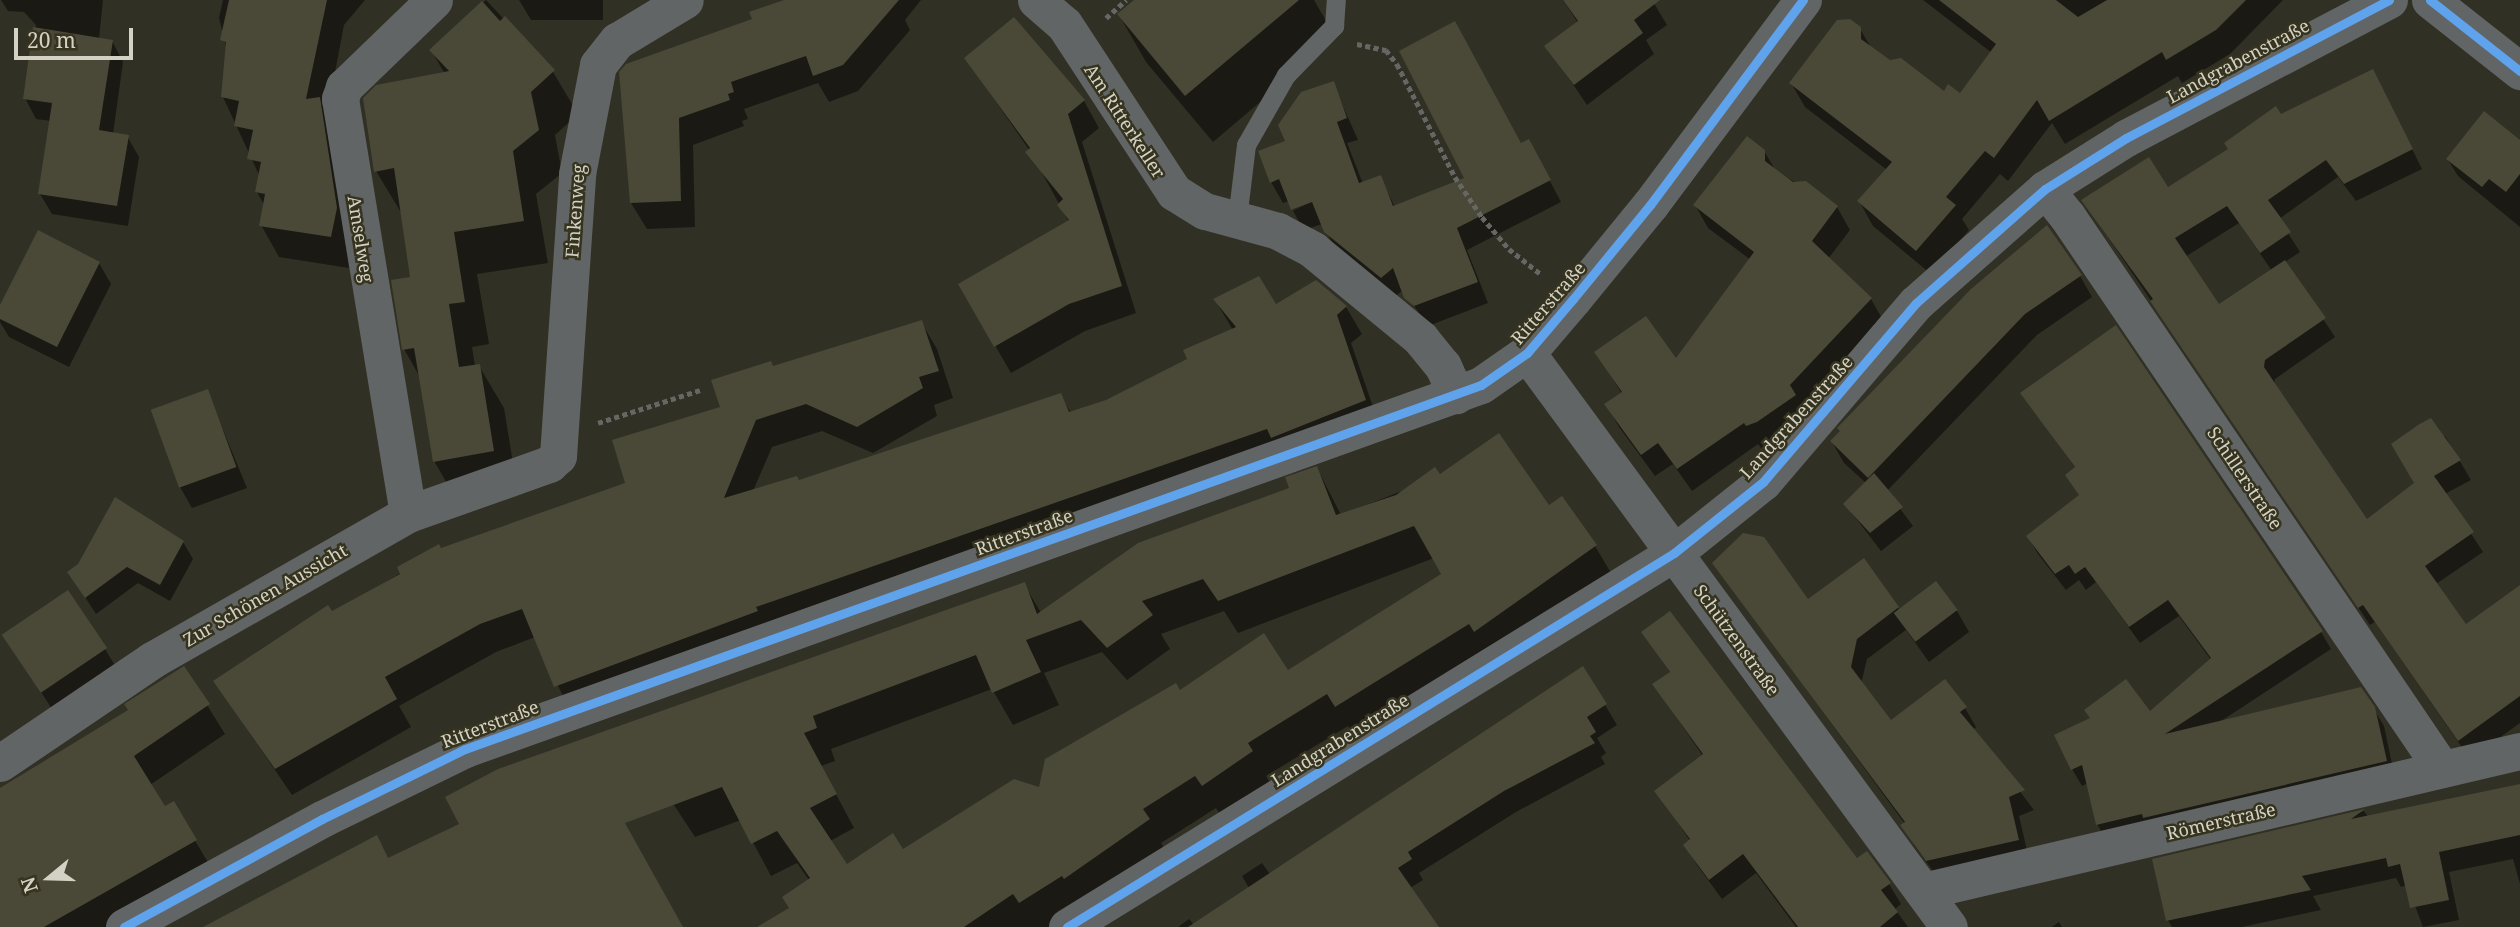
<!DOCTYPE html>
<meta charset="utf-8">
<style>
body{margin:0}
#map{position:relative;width:2520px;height:927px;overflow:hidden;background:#313024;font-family:"Noto Serif",serif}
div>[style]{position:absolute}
.shadow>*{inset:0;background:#0007}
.building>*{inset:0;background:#4a4837;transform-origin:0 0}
.path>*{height:4.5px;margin-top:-2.25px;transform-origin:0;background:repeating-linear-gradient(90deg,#666765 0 5px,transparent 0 8.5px)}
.lane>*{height:19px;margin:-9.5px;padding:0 9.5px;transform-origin:9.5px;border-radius:9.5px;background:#626565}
.street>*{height:37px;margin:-18.5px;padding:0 18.5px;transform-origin:18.5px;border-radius:18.5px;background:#626565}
.cycleway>*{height:9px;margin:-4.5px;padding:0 4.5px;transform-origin:4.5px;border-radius:4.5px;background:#60a3ed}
span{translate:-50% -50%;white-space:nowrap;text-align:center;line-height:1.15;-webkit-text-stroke:5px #36341f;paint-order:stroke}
.street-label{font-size:18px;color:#d3d2c5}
.north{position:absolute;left:14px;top:843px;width:70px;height:70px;-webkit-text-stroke:5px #36341f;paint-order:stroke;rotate:251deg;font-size:19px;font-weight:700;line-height:28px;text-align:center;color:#d3d2c5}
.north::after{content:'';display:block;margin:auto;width:24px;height:32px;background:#d3d2c5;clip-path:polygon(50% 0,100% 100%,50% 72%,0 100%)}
.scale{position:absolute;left:14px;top:28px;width:119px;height:32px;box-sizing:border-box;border:4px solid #d3d2c5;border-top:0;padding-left:9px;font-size:21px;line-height:24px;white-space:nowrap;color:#d3d2c5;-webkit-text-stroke:5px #36341f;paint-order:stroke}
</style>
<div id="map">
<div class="shadow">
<i style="clip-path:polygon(1px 0,103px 0,99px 39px,112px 41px,123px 62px,113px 134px,127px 136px,139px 157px,128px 226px,52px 214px,40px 194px,51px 121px,36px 119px,25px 98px,36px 25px,24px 12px,8px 11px)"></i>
<i style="clip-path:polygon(223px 0,365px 0,344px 25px,327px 114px,349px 268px,279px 257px,261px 225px,264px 205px,257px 192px,260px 177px,223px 97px,227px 50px,219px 18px)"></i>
<i style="clip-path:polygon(486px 0,553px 72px,578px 114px,555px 135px,562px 173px,536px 194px,548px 263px,477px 274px,489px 344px,472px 347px,475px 366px,479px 366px,504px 408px,518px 494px,459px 504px,434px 461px,421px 379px,404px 349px,412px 278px,402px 214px,376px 171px,445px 74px,431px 50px)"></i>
<i style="clip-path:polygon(519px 0,603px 0,603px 20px,531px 20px)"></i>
<i style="clip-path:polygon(789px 0,921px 0,905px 20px,910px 30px,858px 91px,829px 102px,818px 83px,744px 109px,748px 119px,742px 121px,744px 126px,693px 145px,695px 227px,647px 229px,631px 203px,621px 72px,754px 20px)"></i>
<i style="clip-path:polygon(1136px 0,1314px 0,1336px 38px,1213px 142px,1146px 62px,1119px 15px)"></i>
<i style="clip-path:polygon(1563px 0,1652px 0,1667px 25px,1646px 40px,1654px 54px,1587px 105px,1547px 46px,1578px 23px)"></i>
<i style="clip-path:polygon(1923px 0,2283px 0,2230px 54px,2182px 83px,2178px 76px,2065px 144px,2052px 123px,2008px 181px,2000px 174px,1962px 219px,1969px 230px,1931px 274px,1873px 226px,1859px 201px,1887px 170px,1805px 107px,1791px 83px,1860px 29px,1872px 49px,1890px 62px,1944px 93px,1961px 96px,1992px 53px)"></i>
<i style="clip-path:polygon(966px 59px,1084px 101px,1099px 128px,1082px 142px,1136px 313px,1085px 331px,1011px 373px,960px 285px,1069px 222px,1030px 151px)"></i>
<i style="clip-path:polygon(1334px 86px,1358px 140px,1347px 143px,1363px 184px,1380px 177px,1395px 207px,1467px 179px,1521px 145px,1540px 162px,1561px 202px,1467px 250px,1488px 303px,1428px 326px,1403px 290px,1393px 298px,1338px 253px,1322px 224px,1304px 230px,1293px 211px,1319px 197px,1293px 210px,1289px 201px,1283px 203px,1271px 182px,1287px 142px)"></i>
<i style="clip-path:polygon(evenodd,2383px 90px,2422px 169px,2356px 201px,2338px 177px,2279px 219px,2300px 252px,2285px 262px,2335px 337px,2275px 379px,2274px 385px,2366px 521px,2416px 484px,2445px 436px,2471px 480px,2445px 494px,2483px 552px,2436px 584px,2465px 626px,2520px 603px,2520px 723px,2470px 759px,2375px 622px,2370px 625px,2083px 200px,2168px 189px,2281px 117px,2383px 90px,2239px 223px,2272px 271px,2218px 306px,2185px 257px,2239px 223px)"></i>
<i style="clip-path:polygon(2520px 142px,2520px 227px,2458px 176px,2448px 160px)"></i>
<i style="clip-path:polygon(1764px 151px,1776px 171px,1837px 207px,1850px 230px,1828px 259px,1871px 299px,1884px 322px,1808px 418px,1770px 444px,1761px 448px,1758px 444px,1692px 491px,1673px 464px,1655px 476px,1619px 427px,1606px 404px,1622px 394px,1597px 353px,1676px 361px,1751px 260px,1708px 228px,1695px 205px)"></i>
<i style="clip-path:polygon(99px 263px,111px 284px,69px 367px,9px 337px,0 322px,0 309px)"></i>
<i style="clip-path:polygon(2080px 276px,2092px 297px,2037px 335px,1887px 491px,1913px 526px,1881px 551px,1845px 504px,1866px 483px,1844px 463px,1832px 442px)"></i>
<i style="clip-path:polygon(1215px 300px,1276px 307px,1346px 307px,1362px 334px,1351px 343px,1380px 427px,571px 713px,535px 637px,496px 652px,399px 706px,411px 727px,292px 795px,215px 682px,440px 550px,627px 484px,773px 368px,921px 322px,937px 349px,953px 398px,934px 405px,937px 416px,873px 453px,822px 431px,772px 447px,753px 491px,800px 484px,1060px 395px,1071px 413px,1106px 401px,1189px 360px,1233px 330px)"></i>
<i style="clip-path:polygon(207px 391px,247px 488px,192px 508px,180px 487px)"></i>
<i style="clip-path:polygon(2022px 393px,2321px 632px,2331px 649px,2218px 723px,2373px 708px,2384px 726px,2395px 778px,2107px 841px,2097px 824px,2088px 783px,2082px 786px,2072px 769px,2092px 719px,2150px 714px,2211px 660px,2179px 616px,2140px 643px,2096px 582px,2086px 590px,2079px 580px,2066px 590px,2038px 554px,2028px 537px,2080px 497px,2076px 469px)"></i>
<i style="clip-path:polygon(evenodd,1317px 468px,1341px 515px,1440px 476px,1549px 507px,1595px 546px,1614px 578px,1355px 739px,1348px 726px,1266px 776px,1271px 785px,1222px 818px,1216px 808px,1161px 843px,1167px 853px,1053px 927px,760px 927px,790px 909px,809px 880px,797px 863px,771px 876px,741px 820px,695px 837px,643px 758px,1024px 584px,1041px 613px,1291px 489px,1317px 468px,1434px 558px,1444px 575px,1287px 672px,1180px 693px,1040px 789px,903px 851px,847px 866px,830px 841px,854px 828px,821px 766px,835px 761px,831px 749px,992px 689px,1013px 725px,1059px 705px,1044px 673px,1102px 652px,1127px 680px,1170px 649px,1161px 634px,1224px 611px,1238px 633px,1434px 558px)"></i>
<i style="clip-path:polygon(183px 542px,193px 559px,170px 601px,138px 583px,96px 614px,69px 572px)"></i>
<i style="clip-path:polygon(1864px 561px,1900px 611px,1957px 611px,1969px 632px,1929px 662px,1906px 630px,1867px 659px,1861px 684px,1891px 723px,1965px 708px,1976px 727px,1973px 730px,2034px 810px,2019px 816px,2029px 859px,1939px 879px,1914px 845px,1905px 824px,1714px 563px,1808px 602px)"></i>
<i style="clip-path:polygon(1643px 633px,1856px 861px,1889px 884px,1901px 904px,1895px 909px,1908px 927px,1796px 927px,1756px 873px,1722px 899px,1697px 865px,1685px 845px,1690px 841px,1657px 791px,1703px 756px,1654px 685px,1671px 674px)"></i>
<i style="clip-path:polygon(4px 635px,105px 649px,117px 669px,54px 712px)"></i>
<i style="clip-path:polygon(184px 668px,225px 734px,150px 785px,165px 808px,173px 804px,212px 869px,111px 927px,0 927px,0 790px,130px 711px)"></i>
<i style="clip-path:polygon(1605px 705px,1617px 725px,1597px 738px,1606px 753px,1601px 757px,1605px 764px,1516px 812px,1419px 873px,1423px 880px,1410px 888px,1437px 927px,1178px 927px,1189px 919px,1194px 925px,1249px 888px,1242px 876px,1262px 863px,1270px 874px)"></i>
<i style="clip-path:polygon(2520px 785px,2520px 884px,2513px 859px,2449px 872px,2459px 920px,2423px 927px,2407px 885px,2401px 887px,2396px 878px,2313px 896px,2321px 910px,2242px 927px,2172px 927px,2168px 920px,2154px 860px,2364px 811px,2368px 817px)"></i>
<i style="clip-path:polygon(2059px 922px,2062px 927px,2052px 927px)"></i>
</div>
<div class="building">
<i style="clip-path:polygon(229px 0,327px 0,306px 99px,320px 97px,337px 208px,331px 237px,259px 226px,265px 194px,255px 192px,261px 162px,247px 159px,253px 130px,234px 126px,239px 101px,221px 97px,226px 42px,220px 40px)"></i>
<i style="clip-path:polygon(784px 0,899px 0,843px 65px,813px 76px,806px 56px,731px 82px,734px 92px,728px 94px,730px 100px,679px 118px,681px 201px,630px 203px,619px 72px,626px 64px,752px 19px,749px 12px)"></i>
<i style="clip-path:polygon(1134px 0,1299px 0,1185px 96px,1117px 14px)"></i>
<i style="clip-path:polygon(1563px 0,1660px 0,1634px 20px,1643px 33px,1574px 85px,1544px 46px,1578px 21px)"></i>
<i style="clip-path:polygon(1939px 0,2056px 0,2078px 17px,2107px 0,2246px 0,2216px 30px,2166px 60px,2162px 52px,2049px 121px,2037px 100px,1994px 158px,1985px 151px,1946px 197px,1956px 205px,1916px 251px,1857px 201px,1892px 162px,1789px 83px,1837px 20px,1850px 19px,1861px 27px,1861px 39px,1890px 60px,1901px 58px,1944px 91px,1948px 84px,1960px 93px,1996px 44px)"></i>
<i style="clip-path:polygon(482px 1px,500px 21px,505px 16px,555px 70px,531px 92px,539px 130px,513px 151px,524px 221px,454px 232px,465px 302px,449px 304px,459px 367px,480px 364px,494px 451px,433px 462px,414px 348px,402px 350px,391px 280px,410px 277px,394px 168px,374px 172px,363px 98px,376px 85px,449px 71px,429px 50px)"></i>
<i style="clip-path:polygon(1014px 17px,1085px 100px,1068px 114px,1122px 286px,1069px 304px,994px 347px,958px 284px,1069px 220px,1057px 205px,1063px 199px,1025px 152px,1030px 148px,964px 58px)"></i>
<i style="clip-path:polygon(1455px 21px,1521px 143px,1529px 139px,1551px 180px,1457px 228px,1478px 282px,1414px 306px,1404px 298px,1393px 268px,1381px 278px,1324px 232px,1312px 202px,1291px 210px,1279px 179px,1270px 183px,1258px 151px,1285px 141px,1278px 125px,1301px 92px,1334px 81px,1347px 118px,1337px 122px,1359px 183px,1381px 175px,1393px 206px,1464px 178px,1399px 51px)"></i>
<i style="clip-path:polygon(33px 27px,113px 40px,99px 130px,129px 135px,117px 206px,38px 194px,52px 103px,23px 99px)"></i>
<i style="clip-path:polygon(2373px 69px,2413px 149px,2344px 184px,2326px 160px,2268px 200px,2291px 232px,2260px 253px,2227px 206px,2175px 238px,2219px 304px,2285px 260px,2326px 318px,2265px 360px,2264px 367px,2367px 519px,2414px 483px,2391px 444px,2418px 425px,2431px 418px,2461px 460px,2434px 476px,2474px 532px,2425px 566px,2466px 624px,2520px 585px,2520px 696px,2458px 741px,2363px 605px,2358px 608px,2150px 301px,2153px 299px,2081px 200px,2149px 157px,2168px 187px,2228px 149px,2224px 143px,2276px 106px,2281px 114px)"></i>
<i style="clip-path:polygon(2484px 111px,2520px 140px,2520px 174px,2506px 192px,2489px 179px,2482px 187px,2446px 159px)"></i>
<i style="clip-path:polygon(1747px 136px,1765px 150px,1765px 161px,1793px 182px,1806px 181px,1838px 206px,1812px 241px,1872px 298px,1790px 385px,1796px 395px,1757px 422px,1746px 426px,1744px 423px,1677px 469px,1658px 443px,1641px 455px,1604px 404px,1622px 392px,1594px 352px,1646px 316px,1676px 358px,1754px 252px,1693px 205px)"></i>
<i style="clip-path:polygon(2047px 225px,2082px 275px,2025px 314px,1868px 478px,1830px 441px,1840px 431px,1837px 428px,1971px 289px)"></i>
<i style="clip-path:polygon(38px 230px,100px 262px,57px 347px,0 319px,0 305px)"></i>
<i style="clip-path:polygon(1259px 276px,1276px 304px,1316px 280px,1347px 306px,1337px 315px,1366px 400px,1271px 438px,1267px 429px,756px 607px,758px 611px,554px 687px,522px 609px,480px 624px,385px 677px,397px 699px,275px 769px,213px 681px,328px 605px,332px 611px,400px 574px,397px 567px,439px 544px,441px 548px,625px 483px,612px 440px,720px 407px,711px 380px,771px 361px,773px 366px,922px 320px,939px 371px,919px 377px,923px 388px,857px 427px,806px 404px,756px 420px,724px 498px,797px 476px,799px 480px,1061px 393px,1069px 412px,1106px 400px,1187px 359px,1183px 350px,1236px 327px,1213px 299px)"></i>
<i style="clip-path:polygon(2116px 325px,2323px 631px,2165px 734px,2361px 687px,2375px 707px,2387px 761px,2143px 818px,2142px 814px,2096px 825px,2082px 765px,2071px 770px,2054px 735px,2090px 718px,2084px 710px,2126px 679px,2150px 711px,2211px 658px,2168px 600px,2129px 627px,2085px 567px,2075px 574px,2069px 565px,2055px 574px,2026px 536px,2079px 495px,2065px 475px,2075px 467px,2020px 393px)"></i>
<i style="left:208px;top:389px;width:83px;height:61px;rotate:70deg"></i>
<i style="clip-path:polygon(evenodd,1499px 433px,1549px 505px,1562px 496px,1597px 545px,1474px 632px,1469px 624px,1335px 707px,1327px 694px,1248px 743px,1253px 751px,1202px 786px,1195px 776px,1143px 809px,1150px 819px,1064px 879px,1062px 876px,1019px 903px,1013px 894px,964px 927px,757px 927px,789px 908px,782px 897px,810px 878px,777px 831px,751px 844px,722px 787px,625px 823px,683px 927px,203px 927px,377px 835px,388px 858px,459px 824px,445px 797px,498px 769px,1025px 582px,1037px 614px,1138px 543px,1289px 488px,1285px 477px,1317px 466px,1336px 515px,1396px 495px,1435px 467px,1440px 474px,1499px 433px,1414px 526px,1441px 574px,1288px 670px,1264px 633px,1180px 690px,1176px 683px,1045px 759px,1039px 787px,1014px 779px,903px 849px,893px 833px,847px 864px,810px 808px,837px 794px,804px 733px,817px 728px,813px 716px,976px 655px,992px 693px,1041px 672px,1026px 640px,1081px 620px,1107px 648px,1153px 615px,1142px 601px,1203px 579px,1218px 601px,1414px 526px)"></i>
<i style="clip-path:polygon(1874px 473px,1903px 507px,1870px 533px,1843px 504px)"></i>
<i style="clip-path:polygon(115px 497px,184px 541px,160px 585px,127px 567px,85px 598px,67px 572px,78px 564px)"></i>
<i style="clip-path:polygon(1743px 533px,1764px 537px,1808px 599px,1864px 558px,1899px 607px,1857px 639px,1851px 667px,1891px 720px,1945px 679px,1967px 707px,1960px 712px,2025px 790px,2009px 797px,2019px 840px,1926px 861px,1900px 825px,1905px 822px,1712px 563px)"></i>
<i style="left:1936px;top:581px;width:36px;height:53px;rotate:53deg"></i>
<i style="left:68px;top:590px;width:70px;height:80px;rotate:56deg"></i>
<i style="clip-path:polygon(1670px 611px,1857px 858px,1867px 851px,1891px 883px,1881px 890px,1898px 912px,1880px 927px,1798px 927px,1743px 854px,1709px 880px,1683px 845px,1690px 839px,1654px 791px,1703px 754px,1652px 684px,1670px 672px,1641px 632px)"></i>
<i style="clip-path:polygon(184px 666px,210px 704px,134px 756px,165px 806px,174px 801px,197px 840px,44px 927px,0 927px,0 788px,128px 710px,124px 704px)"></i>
<i style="clip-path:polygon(1583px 666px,1607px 704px,1587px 717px,1596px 732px,1590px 736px,1595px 743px,1504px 791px,1408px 852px,1412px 859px,1398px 868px,1439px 927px,1188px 927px)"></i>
<i style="clip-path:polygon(2520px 784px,2520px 835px,2439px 852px,2449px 900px,2410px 908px,2400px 864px,2388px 867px,2386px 858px,2302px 876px,2311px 890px,2166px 921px,2152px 859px,2365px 809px,2351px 819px)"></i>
</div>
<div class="path">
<i style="left:1106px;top:18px;width:27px;rotate:-42deg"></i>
<i style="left:1357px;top:44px;width:30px;rotate:12deg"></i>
<i style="left:1386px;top:50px;width:18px;rotate:52deg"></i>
<i style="left:1397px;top:64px;width:127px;rotate:62.8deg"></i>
<i style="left:1455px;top:177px;width:48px;rotate:56deg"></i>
<i style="left:1482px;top:217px;width:42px;rotate:49.8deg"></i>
<i style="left:1509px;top:249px;width:42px;rotate:38.2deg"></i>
<i style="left:598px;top:423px;width:107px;rotate:-17.9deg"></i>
</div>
<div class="lane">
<i style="left:1237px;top:219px;width:75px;rotate:-83.1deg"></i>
<i style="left:1246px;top:145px;width:81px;rotate:-60.3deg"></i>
<i style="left:1286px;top:75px;width:69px;rotate:-45.6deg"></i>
<i style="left:1334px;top:26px;width:26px;rotate:-86deg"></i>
</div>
<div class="street">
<i style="left:1036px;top:0;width:37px;rotate:41deg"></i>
<i style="left:1064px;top:24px;width:201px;rotate:56.8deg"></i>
<i style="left:1174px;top:192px;width:36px;rotate:32deg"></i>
<i style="left:1205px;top:211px;width:76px;rotate:15.3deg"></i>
<i style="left:1278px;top:231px;width:40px;rotate:28deg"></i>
<i style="left:1313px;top:250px;width:139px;rotate:39.4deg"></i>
<i style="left:1420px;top:338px;width:36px;rotate:51deg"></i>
<i style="left:1443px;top:366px;width:32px;rotate:66deg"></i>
<i style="left:2430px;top:0;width:115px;rotate:38.3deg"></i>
<i style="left:2045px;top:189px;width:35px;rotate:51deg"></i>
<i style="left:2067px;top:216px;width:668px;rotate:55.86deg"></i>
<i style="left:1527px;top:353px;width:712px;rotate:53.68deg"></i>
<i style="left:408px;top:514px;width:421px;rotate:-99.3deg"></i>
<i style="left:340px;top:99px;width:13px;rotate:-72deg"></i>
<i style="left:344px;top:87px;width:125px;rotate:-44deg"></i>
<i style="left:0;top:763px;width:184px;rotate:-34.1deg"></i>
<i style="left:152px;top:660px;width:295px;rotate:-29.7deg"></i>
<i style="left:408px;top:514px;width:150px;rotate:-19.5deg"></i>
<i style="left:549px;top:464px;width:12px;rotate:-42deg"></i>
<i style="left:558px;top:456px;width:283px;rotate:-86.1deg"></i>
<i style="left:577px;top:174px;width:111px;rotate:-79.1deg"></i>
<i style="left:598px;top:65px;width:31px;rotate:-52deg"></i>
<i style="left:617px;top:41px;width:79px;rotate:-31.1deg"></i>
<i style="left:1923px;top:891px;width:613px;rotate:-13.2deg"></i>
<i style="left:124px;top:927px;width:226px;rotate:-28.6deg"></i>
<i style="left:322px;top:819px;width:159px;rotate:-26.1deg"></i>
<i style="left:465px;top:749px;width:1079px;rotate:-19.71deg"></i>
<i style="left:1481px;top:385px;width:56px;rotate:-34.8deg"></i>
<i style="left:1527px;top:353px;width:71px;rotate:-49.6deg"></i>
<i style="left:1573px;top:299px;width:122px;rotate:-50.7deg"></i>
<i style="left:1650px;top:205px;width:256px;rotate:-53.3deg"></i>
<i style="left:1067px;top:927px;width:713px;rotate:-31.64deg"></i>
<i style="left:1674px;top:553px;width:114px;rotate:-38.6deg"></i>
<i style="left:1763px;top:482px;width:235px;rotate:-49.5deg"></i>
<i style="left:1916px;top:303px;width:172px;rotate:-41.5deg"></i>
<i style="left:2045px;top:189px;width:96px;rotate:-32.2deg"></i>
<i style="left:2126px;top:138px;width:297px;rotate:-27.7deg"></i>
</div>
<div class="cycleway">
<i style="left:2430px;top:0;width:115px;rotate:38.3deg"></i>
<i style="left:124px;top:927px;width:226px;rotate:-28.6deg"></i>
<i style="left:322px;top:819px;width:159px;rotate:-26.1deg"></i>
<i style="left:465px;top:749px;width:1079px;rotate:-19.71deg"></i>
<i style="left:1481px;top:385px;width:56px;rotate:-34.8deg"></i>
<i style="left:1527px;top:353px;width:71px;rotate:-49.6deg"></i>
<i style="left:1573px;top:299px;width:122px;rotate:-50.7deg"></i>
<i style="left:1650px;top:205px;width:256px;rotate:-53.3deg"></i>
<i style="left:1067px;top:927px;width:713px;rotate:-31.64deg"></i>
<i style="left:1674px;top:553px;width:114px;rotate:-38.6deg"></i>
<i style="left:1763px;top:482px;width:235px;rotate:-49.5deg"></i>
<i style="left:1916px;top:303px;width:172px;rotate:-41.5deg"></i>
<i style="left:2045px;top:189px;width:96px;rotate:-32.2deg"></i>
<i style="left:2126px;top:138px;width:297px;rotate:-27.7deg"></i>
</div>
<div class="street-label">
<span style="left:2238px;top:61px;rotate:-28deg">Landgrabenstraße</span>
<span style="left:1125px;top:121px;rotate:57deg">Am Ritterkeller</span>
<span style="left:575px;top:211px;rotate:-86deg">Finkenweg</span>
<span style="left:361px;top:239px;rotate:81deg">Amselweg</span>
<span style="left:1548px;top:303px;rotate:-49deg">Ritterstraße</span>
<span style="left:1796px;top:417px;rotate:-48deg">Landgrabenstraße</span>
<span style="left:2245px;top:478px;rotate:56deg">Schillerstraße</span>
<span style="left:1024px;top:532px;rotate:-20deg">Ritterstraße</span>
<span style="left:265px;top:595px;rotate:-30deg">Zur Schönen Aussicht</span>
<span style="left:1737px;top:640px;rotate:54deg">Schützenstraße</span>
<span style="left:490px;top:724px;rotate:-21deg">Ritterstraße</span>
<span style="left:1340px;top:740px;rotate:-32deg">Landgrabenstraße</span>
<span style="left:2221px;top:821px;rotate:-13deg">Römerstraße</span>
</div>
<div class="north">N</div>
<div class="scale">20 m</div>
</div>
